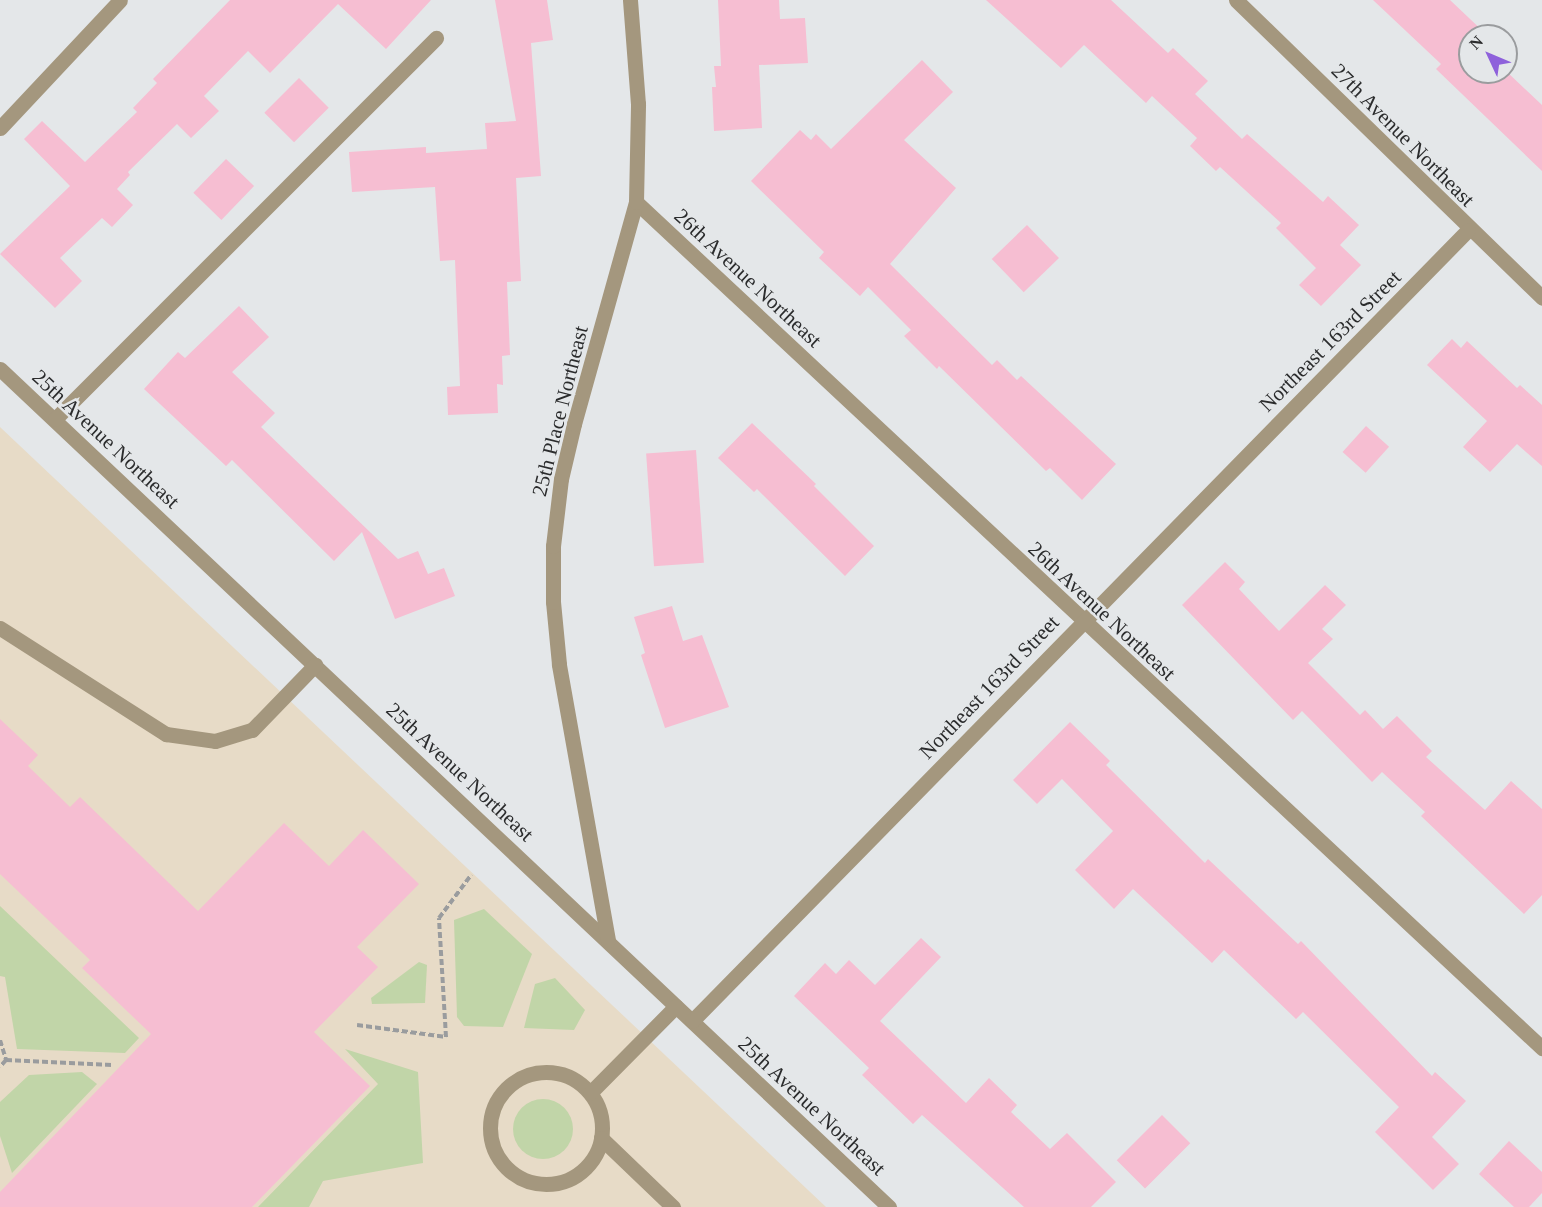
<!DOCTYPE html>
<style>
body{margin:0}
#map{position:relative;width:1542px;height:1207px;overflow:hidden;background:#e4e7e9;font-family:Georgia,serif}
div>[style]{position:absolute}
.education>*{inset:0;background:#e7dbc7}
.green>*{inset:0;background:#c1d5a8}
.round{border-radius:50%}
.building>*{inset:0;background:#f6bed2;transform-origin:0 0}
.path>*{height:4px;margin-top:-2px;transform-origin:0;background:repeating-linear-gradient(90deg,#9a9c9e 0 6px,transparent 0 9px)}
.minor>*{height:15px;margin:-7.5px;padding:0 7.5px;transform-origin:7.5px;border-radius:7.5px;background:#a4977e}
.minor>.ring{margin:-7.5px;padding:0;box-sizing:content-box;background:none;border:15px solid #a4977e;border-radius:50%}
span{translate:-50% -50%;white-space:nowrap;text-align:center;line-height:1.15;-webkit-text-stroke:5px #e4e7e9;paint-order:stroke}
.street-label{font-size:21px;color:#2b2c2d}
.north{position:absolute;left:1458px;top:24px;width:60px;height:60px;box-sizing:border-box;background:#e4e7e9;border:2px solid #9a9c9e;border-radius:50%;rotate:314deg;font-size:16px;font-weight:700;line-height:24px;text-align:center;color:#2b2c2d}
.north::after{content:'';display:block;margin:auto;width:21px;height:27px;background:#8e61db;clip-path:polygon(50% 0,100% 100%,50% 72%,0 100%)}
</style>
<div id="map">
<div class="education">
<i style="clip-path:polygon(0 427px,826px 1207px,0 1207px)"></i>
</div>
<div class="green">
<i style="clip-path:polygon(0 906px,139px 1038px,125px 1053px,17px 1049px,5px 977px,0 976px)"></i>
<i style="clip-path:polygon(484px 909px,532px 954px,503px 1027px,464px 1026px,457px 1017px,454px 920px)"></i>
<i style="clip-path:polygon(419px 962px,427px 965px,425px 1003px,372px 1004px,371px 998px)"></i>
<i style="clip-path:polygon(555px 978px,585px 1010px,574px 1030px,524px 1028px,535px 984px)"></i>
<i style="clip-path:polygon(345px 1049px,418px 1072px,423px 1163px,323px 1181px,309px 1207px,258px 1207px,378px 1084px)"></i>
<i style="clip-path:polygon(82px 1072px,97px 1084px,12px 1173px,0 1136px,0 1102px,29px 1075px)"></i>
<i class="round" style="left:513px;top:1099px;width:60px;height:60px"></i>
</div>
<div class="building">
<i style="clip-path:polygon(230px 0,431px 0,386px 49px,338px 4px,270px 73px,248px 51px,204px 96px,219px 111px,191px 138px,177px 124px,128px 172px,130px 175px,117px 189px,133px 205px,112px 227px,102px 218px,60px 258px,82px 281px,55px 308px,0 254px,70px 186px,24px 139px,42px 121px,85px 162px,137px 112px,133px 108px,157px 83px,153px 79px)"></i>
<i style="clip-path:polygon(495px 0,547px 0,553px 40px,531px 43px,541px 176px,516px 178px,521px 281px,507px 282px,510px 355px,502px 356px,503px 385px,497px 384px,498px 413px,448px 415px,447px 387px,460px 386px,455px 260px,440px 261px,435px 187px,352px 192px,349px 152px,426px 147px,426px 153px,487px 149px,485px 123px,516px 121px)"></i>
<i style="clip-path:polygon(718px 0,779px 0,780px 19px,805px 18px,808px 63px,759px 65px,762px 128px,714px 131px,712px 87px,716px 87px,714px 66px,721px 66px)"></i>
<i style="clip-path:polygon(986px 0,1111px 0,1168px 53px,1173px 48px,1208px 81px,1195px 94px,1242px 139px,1247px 134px,1323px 202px,1328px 196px,1359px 225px,1340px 245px,1361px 265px,1321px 306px,1299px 285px,1316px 268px,1276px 228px,1281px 223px,1220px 167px,1216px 171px,1190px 146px,1197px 138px,1152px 96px,1146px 103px,1084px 45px,1061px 68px)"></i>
<i style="clip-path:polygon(1373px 0,1450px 0,1488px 36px,1470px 36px,1470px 72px,1506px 71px,1542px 105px,1542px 171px,1436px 69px,1441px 64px)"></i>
<i style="clip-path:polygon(922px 60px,953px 92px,904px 140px,956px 188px,890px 264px,992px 365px,997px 360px,1017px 380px,1021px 376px,1116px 464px,1082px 500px,1050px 468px,1046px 471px,939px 366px,937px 369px,904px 336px,911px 330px,868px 287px,860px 296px,819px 258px,824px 252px,751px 181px,800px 130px,811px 140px,816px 134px,831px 149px)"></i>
<i style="left:299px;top:78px;width:42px;height:49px;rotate:45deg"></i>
<i style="left:226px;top:159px;width:39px;height:47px;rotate:44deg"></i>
<i style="left:1027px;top:225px;width:46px;height:49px;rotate:46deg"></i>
<i style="clip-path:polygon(239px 306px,269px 337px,232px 372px,275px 413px,261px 427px,398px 559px,418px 551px,428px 574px,444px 568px,455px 596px,395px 619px,362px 532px,334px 561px,232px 460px,226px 466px,144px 389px,178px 352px,185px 358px)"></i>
<i style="clip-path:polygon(1452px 339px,1461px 348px,1467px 341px,1517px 388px,1520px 385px,1542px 405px,1542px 466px,1517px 444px,1490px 472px,1463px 447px,1487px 421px,1427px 365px)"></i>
<i style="clip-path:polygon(752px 423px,816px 484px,814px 486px,874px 546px,845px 576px,757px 489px,754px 492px,718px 458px)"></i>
<i style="left:1366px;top:426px;width:31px;height:35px;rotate:42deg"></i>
<i style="left:696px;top:450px;width:113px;height:50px;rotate:86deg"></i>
<i style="clip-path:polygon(1225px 562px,1245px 582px,1239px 589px,1279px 631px,1325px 585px,1346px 605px,1322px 629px,1333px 639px,1308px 663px,1360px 715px,1365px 710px,1383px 729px,1397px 716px,1432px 751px,1426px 757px,1485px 810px,1511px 781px,1542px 809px,1542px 895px,1524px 914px,1421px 816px,1425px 812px,1382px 772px,1372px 782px,1302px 711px,1293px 720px,1182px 605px)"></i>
<i style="clip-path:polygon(672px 606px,683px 641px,702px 635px,729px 707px,665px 728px,641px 655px,645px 653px,634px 617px)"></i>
<i style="clip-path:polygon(0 719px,38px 755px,28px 766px,70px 807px,80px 797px,198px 911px,284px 823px,329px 866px,363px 830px,419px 884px,357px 947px,378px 967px,314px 1032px,370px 1086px,252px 1207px,0 1207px,0 1192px,151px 1034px,82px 968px,90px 960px,0 874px)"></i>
<i style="clip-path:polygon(1070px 722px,1110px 761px,1106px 765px,1205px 863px,1208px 859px,1298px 944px,1301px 941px,1432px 1076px,1435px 1072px,1466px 1101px,1432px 1137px,1459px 1164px,1433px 1190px,1375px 1132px,1399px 1107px,1303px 1012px,1296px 1019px,1224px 950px,1212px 963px,1133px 889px,1114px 909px,1075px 870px,1113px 831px,1062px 779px,1037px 804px,1013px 780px)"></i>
<i style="clip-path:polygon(921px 938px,941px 957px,880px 1021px,966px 1103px,989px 1078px,1017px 1105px,1011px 1112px,1050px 1149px,1067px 1133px,1116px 1182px,1091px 1207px,1024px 1207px,922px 1115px,913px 1124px,862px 1075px,869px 1068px,794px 996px,825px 963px,836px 974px,849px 960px,875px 985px)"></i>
<i style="left:1162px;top:1115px;width:40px;height:64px;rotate:45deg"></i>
<i style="clip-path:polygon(1509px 1141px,1542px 1172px,1542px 1193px,1529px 1207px,1514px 1207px,1479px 1174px)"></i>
</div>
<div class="path">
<i style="left:357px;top:1025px;width:90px;rotate:7.7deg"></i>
<i style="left:446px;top:1037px;width:119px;rotate:-93.4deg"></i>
<i style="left:439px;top:918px;width:54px;rotate:-53.3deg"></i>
<i style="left:0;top:1040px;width:21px;rotate:73deg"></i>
<i style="left:6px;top:1060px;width:9px;rotate:131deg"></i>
<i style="left:6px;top:1060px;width:106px;rotate:2.7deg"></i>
</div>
<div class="minor">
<i style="left:1236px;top:0;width:427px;rotate:44.2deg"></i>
<i style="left:0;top:128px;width:175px;rotate:-46.8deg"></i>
<i style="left:636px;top:202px;width:1240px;rotate:43.04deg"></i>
<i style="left:0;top:369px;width:1222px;rotate:43.31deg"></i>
<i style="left:55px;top:419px;width:539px;rotate:-45deg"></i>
<i style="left:0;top:628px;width:197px;rotate:32.6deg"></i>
<i style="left:166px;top:734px;width:49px;rotate:8.1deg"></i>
<i style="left:215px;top:741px;width:39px;rotate:-17deg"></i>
<i style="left:252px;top:730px;width:91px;rotate:-45.9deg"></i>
<i style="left:608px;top:940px;width:280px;rotate:-100.1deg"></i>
<i style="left:559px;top:664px;width:62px;rotate:-95.5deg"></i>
<i style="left:553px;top:602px;width:56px;rotate:-90deg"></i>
<i style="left:553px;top:546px;width:67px;rotate:-83.2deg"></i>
<i style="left:561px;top:479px;width:57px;rotate:-76.7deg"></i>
<i style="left:574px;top:424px;width:230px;rotate:-74.4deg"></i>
<i style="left:636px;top:202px;width:98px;rotate:-88.8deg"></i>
<i style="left:638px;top:104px;width:104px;rotate:-94.4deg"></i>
<i style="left:692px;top:1021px;width:1108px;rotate:-45.55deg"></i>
<i class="ring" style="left:490px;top:1072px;width:97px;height:97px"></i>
<i style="left:590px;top:1093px;width:122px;rotate:-45.3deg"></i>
<i style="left:601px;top:1138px;width:100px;rotate:43.8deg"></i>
</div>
<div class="street-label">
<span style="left:1403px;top:135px;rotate:45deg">27th Avenue Northeast</span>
<span style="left:748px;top:278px;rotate:43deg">26th Avenue Northeast</span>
<span style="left:1330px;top:341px;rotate:-45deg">Northeast 163rd Street</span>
<span style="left:560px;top:411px;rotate:-76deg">25th Place Northeast</span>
<span style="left:106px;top:439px;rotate:43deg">25th Avenue Northeast</span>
<span style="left:1102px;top:611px;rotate:43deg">26th Avenue Northeast</span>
<span style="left:989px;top:687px;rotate:-46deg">Northeast 163rd Street</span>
<span style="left:460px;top:772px;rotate:43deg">25th Avenue Northeast</span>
<span style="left:812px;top:1106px;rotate:43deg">25th Avenue Northeast</span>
</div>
<div class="north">N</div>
</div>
